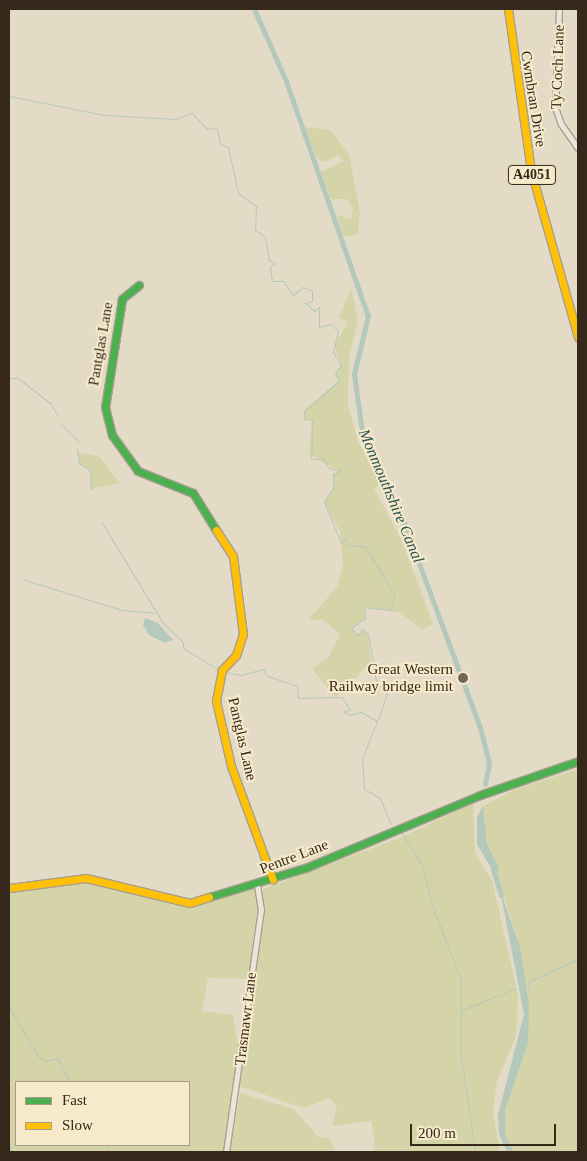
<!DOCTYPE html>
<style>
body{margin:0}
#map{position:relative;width:587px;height:1161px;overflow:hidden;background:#e4dbc7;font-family:Georgia,serif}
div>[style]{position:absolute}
.green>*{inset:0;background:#d4d4a8}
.water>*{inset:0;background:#b4c8bc}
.stream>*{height:1px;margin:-0.5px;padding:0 0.5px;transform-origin:0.5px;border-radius:0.5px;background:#b4c8bc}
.canal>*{height:5px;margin:-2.5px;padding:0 2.5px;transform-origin:2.5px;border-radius:2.5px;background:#b4c8bc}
.roads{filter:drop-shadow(1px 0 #a89f91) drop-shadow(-1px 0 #a89f91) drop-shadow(0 1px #a89f91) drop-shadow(0 -1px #a89f91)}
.street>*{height:5px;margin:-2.5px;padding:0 2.5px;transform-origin:2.5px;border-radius:2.5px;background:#ebe5d9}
.fast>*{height:7px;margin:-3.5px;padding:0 3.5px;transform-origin:3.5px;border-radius:3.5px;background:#4caf50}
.slow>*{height:7px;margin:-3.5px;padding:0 3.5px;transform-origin:3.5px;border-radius:3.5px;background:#ffc107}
.dots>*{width:14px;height:14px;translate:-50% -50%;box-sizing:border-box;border:2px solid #f7eacb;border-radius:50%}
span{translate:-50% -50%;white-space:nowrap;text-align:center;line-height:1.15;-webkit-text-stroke:4px #f7eacb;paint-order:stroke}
.shield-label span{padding:1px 4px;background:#f7eacb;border:1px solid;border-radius:4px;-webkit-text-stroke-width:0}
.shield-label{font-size:14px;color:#35271a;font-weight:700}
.street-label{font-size:15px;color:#35271a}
.poi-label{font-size:15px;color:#35271a}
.right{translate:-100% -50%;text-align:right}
.water-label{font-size:16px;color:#285653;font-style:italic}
.frame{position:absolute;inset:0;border:10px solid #35271a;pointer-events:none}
.legend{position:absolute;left:15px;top:1081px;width:175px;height:65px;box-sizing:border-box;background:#f7eacb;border:1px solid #a99c84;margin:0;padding:6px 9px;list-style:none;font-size:15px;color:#35271a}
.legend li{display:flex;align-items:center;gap:10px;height:25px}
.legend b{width:25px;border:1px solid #a99c84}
.scale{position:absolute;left:410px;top:1124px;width:146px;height:22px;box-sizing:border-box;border:2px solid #35271a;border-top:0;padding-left:6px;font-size:15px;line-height:18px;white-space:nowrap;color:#35271a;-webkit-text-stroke:4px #f7eacb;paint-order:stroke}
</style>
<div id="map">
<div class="green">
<i style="clip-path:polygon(305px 127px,330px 130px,349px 154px,360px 213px,358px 233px,352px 236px,343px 236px,337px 215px,351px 219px,353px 208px,347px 199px,331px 199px,321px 172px,344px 161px,338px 155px,325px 162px,316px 157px)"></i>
<i style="clip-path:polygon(351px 289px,358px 320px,349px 357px,348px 405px,358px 441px,380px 484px,374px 488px,402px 541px,433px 624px,422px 630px,399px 612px,364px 607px,365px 618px,351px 628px,358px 635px,362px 629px,368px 634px,371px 661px,336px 698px,312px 669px,328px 658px,340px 634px,324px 620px,309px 619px,337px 587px,343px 566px,340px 532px,324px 502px,333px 488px,333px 474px,339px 471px,309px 454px,312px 420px,304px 419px,304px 411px,338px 381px,335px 373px,341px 365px,334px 345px,348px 322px,339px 317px)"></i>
<i style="clip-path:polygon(77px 452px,100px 457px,120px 483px,91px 489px,90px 470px,79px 463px)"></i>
<i style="clip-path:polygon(578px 769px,578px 1152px,514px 1152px,505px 1135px,505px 1110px,528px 1021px,520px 947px,487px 844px,483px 806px,514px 790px)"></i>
<i style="clip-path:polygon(473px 803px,475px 853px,492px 881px,518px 995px,516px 1037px,497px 1081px,493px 1113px,500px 1152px,370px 1152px,375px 1149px,372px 1121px,332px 1126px,337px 1106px,329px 1098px,304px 1108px,239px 1086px,261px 933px,263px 889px,402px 837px)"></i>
<i style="clip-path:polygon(evenodd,86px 882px,179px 905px,255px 889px,258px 906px,248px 979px,208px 978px,202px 1011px,233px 1015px,240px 1058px,224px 1152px,9px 1152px,9px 890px,86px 882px,16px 1082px,189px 1082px,189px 1145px,16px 1145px,16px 1082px)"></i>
<i style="clip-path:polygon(240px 1093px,294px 1109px,318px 1137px,330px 1138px,335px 1152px,230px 1152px)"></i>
</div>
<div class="water">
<i style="clip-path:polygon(145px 618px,158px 623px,173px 640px,165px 643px,149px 635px,143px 625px)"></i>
<i style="clip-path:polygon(483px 806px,487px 844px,499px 869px,495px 875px,477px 844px,477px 817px)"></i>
<i style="clip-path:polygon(500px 890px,520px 947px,529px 1005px,528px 1043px,505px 1110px,505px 1135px,514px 1152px,507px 1152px,499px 1134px,498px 1115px,524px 1014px)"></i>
</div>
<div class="stream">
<i style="left:9px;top:96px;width:97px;rotate:11.3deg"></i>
<i style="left:104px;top:115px;width:72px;rotate:3.2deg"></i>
<i style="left:176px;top:119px;width:17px;rotate:-21deg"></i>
<i style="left:192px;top:113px;width:21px;rotate:47deg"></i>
<i style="left:206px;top:128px;width:11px;rotate:5deg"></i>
<i style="left:217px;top:129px;width:15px;rotate:79deg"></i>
<i style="left:220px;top:144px;width:9px;rotate:21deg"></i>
<i style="left:228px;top:147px;width:47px;rotate:77.7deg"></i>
<i style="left:238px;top:193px;width:22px;rotate:36deg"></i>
<i style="left:256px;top:206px;width:24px;rotate:92deg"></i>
<i style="left:255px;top:230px;width:12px;rotate:35deg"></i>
<i style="left:265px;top:237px;width:23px;rotate:80deg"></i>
<i style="left:269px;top:260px;width:7px;rotate:27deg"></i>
<i style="left:275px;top:263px;width:6px;rotate:141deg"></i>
<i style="left:270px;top:267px;width:14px;rotate:82deg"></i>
<i style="left:272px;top:281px;width:11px"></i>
<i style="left:283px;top:281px;width:17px;rotate:54deg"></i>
<i style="left:293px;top:295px;width:13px;rotate:-39deg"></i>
<i style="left:303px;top:287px;width:10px;rotate:24deg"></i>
<i style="left:312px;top:291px;width:10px;rotate:90deg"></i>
<i style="left:312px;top:301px;width:7px;rotate:164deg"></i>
<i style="left:305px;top:303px;width:12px;rotate:42deg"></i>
<i style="left:314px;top:311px;width:6px;rotate:-39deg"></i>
<i style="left:319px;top:307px;width:20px;rotate:90deg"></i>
<i style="left:319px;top:327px;width:12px;rotate:-14deg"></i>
<i style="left:331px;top:324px;width:10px;rotate:45deg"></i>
<i style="left:338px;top:331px;width:22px;rotate:103deg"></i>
<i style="left:333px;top:352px;width:15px;rotate:58deg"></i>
<i style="left:341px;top:365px;width:10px;rotate:127deg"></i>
<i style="left:335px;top:373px;width:9px;rotate:63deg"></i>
<i style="left:339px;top:381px;width:46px;rotate:139.4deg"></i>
<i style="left:304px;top:411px;width:8px;rotate:90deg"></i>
<i style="left:304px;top:419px;width:8px;rotate:7deg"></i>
<i style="left:312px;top:420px;width:39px;rotate:91deg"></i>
<i style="left:311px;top:459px;width:12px"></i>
<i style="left:323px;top:459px;width:11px;rotate:56deg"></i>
<i style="left:329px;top:468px;width:11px;rotate:15deg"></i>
<i style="left:340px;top:471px;width:8px;rotate:157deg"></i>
<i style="left:333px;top:474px;width:14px;rotate:90deg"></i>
<i style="left:333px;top:488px;width:17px;rotate:123deg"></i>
<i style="left:324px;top:502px;width:44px;rotate:67.5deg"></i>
<i style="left:341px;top:543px;width:6px;rotate:-45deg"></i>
<i style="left:345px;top:539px;width:6px;rotate:72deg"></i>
<i style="left:347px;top:545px;width:18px;rotate:3deg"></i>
<i style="left:365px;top:546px;width:56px;rotate:58.9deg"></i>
<i style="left:394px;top:594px;width:16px;rotate:101deg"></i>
<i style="left:391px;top:610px;width:27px;rotate:-174deg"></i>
<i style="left:364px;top:607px;width:11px;rotate:85deg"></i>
<i style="left:365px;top:618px;width:17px;rotate:144deg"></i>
<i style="left:351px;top:628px;width:10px;rotate:45deg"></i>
<i style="left:358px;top:635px;width:7px;rotate:-56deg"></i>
<i style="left:362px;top:629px;width:8px;rotate:40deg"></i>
<i style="left:368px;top:634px;width:48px;rotate:80.3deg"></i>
<i style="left:376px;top:681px;width:17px;rotate:50deg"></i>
<i style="left:387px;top:694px;width:29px;rotate:110deg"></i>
<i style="left:10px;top:378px;width:8px"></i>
<i style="left:18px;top:378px;width:41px;rotate:38deg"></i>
<i style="left:50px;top:403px;width:15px;rotate:58deg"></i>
<i style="left:61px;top:424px;width:24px;rotate:45deg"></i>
<i style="left:77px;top:449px;width:14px;rotate:82deg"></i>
<i style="left:79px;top:463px;width:13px;rotate:32deg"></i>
<i style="left:90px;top:470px;width:19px;rotate:87deg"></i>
<i style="left:102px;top:523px;width:117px;rotate:58.6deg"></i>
<i style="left:163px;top:623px;width:28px;rotate:44deg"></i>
<i style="left:183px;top:642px;width:6px;rotate:90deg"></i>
<i style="left:183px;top:648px;width:42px;rotate:31.4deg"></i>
<i style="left:25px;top:580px;width:102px;rotate:17.2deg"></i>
<i style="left:122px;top:610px;width:32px;rotate:5deg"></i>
<i style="left:225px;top:672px;width:16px;rotate:11deg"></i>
<i style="left:241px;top:675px;width:23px;rotate:-15deg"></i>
<i style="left:263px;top:669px;width:8px;rotate:60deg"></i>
<i style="left:267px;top:676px;width:32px;rotate:18deg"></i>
<i style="left:297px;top:686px;width:12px;rotate:85deg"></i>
<i style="left:298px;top:698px;width:44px;rotate:-1.3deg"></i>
<i style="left:342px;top:697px;width:15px;rotate:58deg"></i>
<i style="left:350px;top:710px;width:7px;rotate:172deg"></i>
<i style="left:343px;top:711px;width:7px;rotate:34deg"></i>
<i style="left:349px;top:715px;width:12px;rotate:-14deg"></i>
<i style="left:361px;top:712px;width:18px;rotate:29deg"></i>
<i style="left:377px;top:721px;width:41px;rotate:111.5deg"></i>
<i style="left:362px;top:759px;width:30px;rotate:86deg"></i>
<i style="left:364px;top:789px;width:18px;rotate:29deg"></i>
<i style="left:380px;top:798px;width:28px;rotate:67deg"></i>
<i style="left:402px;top:833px;width:38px;rotate:58deg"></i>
<i style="left:422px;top:865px;width:48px;rotate:75.4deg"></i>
<i style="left:434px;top:911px;width:74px;rotate:68.6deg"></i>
<i style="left:461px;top:980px;width:76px;rotate:90deg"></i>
<i style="left:461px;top:1056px;width:97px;rotate:81.7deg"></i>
<i style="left:528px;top:991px;width:10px;rotate:-79deg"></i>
<i style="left:530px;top:981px;width:53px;rotate:-24.6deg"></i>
<i style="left:9px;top:1007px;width:56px;rotate:59.7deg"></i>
<i style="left:37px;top:1055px;width:11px;rotate:34deg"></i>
<i style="left:46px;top:1061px;width:12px;rotate:-14deg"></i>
<i style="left:58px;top:1058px;width:26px;rotate:65deg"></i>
<i style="left:460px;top:1011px;width:61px;rotate:-22.3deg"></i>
<i style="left:9px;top:1144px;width:9px;rotate:69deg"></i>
<i style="left:105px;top:1145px;width:8px;rotate:60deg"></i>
</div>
<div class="canal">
<i style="left:254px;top:9px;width:79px;rotate:66deg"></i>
<i style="left:286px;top:81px;width:249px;rotate:70.8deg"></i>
<i style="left:368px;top:316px;width:60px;rotate:103.6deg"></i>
<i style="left:354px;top:374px;width:58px;rotate:82deg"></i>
<i style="left:362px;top:431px;width:93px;rotate:65.1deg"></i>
<i style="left:401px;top:515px;width:226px;rotate:69.6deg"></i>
<i style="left:480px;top:727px;width:37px;rotate:76deg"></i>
<i style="left:489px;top:763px;width:21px;rotate:101deg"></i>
<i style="left:493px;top:869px;width:27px;rotate:73deg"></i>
</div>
<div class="roads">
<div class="street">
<i style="left:559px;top:9px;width:98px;rotate:92.3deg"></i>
<i style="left:555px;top:107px;width:18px;rotate:71deg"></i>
<i style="left:561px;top:124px;width:29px;rotate:55deg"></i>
<i style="left:226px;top:1152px;width:245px;rotate:-81.8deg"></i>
<i style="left:261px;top:910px;width:25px;rotate:-99deg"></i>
</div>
<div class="fast">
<i style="left:139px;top:285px;width:22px;rotate:141deg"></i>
<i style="left:122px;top:299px;width:109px;rotate:98.9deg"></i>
<i style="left:105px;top:407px;width:29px;rotate:76deg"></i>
<i style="left:112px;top:435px;width:44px;rotate:54.2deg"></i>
<i style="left:138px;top:471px;width:59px;rotate:21.8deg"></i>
<i style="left:193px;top:493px;width:44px;rotate:58.1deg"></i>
<i style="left:209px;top:897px;width:103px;rotate:-16.9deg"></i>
<i style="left:308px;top:867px;width:186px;rotate:-22.7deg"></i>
<i style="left:480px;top:795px;width:104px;rotate:-19.1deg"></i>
</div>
<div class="slow">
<i style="left:508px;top:9px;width:164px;rotate:81.9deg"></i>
<i style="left:531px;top:171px;width:173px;rotate:74.2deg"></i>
<i style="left:216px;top:530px;width:31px;rotate:57deg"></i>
<i style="left:233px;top:556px;width:79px;rotate:82.7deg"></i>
<i style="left:243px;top:634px;width:22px;rotate:108deg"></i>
<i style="left:236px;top:655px;width:21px;rotate:133deg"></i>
<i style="left:222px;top:670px;width:32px;rotate:101deg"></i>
<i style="left:216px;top:701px;width:67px;rotate:77deg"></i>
<i style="left:231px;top:766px;width:121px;rotate:69.8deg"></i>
<i style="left:9px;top:888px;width:78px;rotate:-7.4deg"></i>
<i style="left:86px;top:878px;width:107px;rotate:13.5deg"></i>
<i style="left:190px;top:903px;width:20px;rotate:-18deg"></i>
</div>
</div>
<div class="dots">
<i style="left:463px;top:678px;background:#726657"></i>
</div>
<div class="shield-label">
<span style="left:532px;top:175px">A4051</span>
</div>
<div class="street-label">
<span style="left:558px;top:67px;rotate:-88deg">Ty Coch Lane</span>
<span style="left:533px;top:99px;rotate:81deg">Cwmbran Drive</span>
<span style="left:101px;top:344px;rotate:-80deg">Pantglas Lane</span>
<span style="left:242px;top:739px;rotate:77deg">Pantglas Lane</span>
<span style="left:294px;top:857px;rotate:-21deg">Pentre Lane</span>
<span style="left:246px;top:1019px;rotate:-83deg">Trasmawr Lane</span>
</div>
<div class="poi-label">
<span class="right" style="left:453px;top:678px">Great Western<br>Railway bridge limit</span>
</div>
<div class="water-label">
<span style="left:391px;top:496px;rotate:67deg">Monmouthshire Canal</span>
</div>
<div class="frame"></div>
<ul class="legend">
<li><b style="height:6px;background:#4caf50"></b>Fast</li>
<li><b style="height:6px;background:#ffc107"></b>Slow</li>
</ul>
<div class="scale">200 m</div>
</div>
